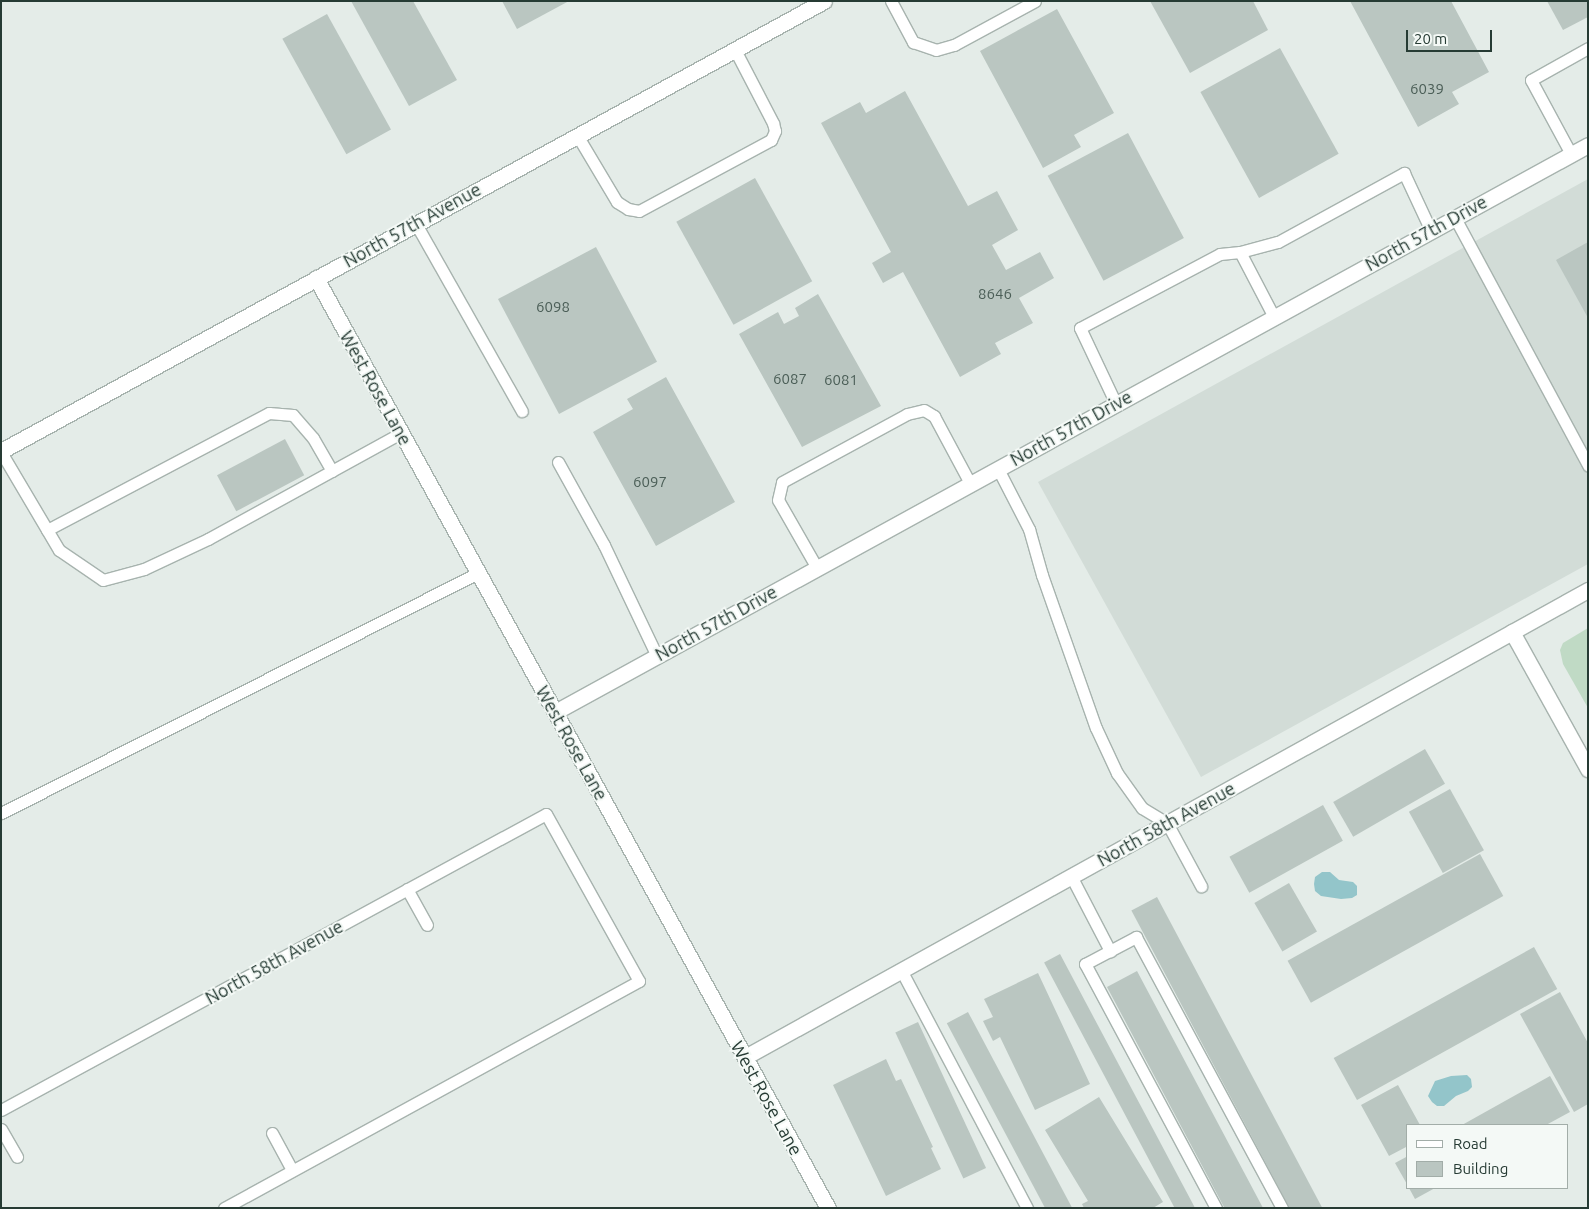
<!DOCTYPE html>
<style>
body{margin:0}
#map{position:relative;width:1589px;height:1209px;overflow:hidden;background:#e4ece8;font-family:Ubuntu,sans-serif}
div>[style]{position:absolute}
.built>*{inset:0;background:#d2dcd7}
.green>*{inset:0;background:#c0dac5}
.water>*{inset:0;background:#93c5ca}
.building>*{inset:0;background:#bac6c1;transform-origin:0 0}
.roads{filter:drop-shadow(1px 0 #a7b3ae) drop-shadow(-1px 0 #a7b3ae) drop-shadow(0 1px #a7b3ae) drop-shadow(0 -1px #a7b3ae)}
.service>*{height:11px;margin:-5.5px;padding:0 5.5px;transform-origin:5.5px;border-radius:5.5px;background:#fff}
.minor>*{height:15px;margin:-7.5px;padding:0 7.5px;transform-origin:7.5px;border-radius:7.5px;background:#fff}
.tertiary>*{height:15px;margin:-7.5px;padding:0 7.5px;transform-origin:7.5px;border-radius:7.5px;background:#fff}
span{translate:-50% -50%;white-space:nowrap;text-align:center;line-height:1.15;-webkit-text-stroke:4px #f4f9f6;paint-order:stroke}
.number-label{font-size:15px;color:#4b5e57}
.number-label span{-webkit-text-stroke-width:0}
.street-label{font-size:18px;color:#263b34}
.frame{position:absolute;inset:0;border:2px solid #263b34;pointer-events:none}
.legend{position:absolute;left:1406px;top:1124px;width:162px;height:65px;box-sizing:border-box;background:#f4f9f6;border:1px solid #a2ada8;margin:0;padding:6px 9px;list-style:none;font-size:15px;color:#263b34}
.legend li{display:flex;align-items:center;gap:10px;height:25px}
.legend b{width:25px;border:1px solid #a2ada8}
.scale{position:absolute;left:1406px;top:30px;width:86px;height:22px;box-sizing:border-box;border:2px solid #263b34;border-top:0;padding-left:6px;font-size:15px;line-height:18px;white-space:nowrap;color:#263b34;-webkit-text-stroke:4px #f4f9f6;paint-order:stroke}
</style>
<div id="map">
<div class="built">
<i style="clip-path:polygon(1588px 179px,1588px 564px,1201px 777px,1038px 482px)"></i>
</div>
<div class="green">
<i style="clip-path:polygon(1588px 628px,1588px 708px,1563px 664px,1560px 650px,1563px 643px)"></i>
</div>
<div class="water">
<i style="clip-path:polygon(1322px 872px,1330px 872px,1339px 880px,1353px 882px,1357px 886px,1357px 895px,1352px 898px,1341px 899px,1321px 896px,1315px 891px,1314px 884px,1315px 877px)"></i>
<i style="clip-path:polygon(1467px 1075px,1471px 1079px,1472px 1087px,1468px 1091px,1456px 1096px,1444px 1106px,1437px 1106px,1432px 1102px,1428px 1096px,1435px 1081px,1451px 1076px)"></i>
</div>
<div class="building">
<i style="clip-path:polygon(351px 1px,413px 1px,457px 80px,409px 106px)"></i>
<i style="clip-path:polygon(502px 1px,569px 1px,517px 29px)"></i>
<i style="clip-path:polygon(1150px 1px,1253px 1px,1268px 30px,1190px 73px)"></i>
<i style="clip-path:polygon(1350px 1px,1451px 1px,1489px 72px,1452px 92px,1459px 104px,1418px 127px)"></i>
<i style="clip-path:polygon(1547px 1px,1588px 1px,1588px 17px,1563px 30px)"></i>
<i style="clip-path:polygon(1057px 9px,1114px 113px,1074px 135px,1081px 147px,1043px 168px,980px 51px)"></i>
<i style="left:327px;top:14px;width:132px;height:51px;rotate:61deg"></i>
<i style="left:1280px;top:48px;width:121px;height:91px;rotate:61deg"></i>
<i style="clip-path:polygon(905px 91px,968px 206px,997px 191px,1018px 230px,992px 245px,1006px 270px,1040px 252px,1054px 278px,1019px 298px,1033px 323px,995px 343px,1001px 354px,960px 377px,903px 272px,883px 283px,872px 263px,891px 252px,821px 123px,860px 102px,866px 113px)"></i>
<i style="left:1128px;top:133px;width:119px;height:91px;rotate:62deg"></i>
<i style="left:755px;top:178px;width:118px;height:90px;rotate:61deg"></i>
<i style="clip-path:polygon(1588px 242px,1588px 318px,1556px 260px)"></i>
<i style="left:596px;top:247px;width:130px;height:111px;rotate:62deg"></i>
<i style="clip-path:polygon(818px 294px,881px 406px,802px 447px,739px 334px,778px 312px,784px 324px,799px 316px,795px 308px)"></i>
<i style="clip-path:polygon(666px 377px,735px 502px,656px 546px,593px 432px,633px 409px,627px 399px)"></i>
<i style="left:285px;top:439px;width:41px;height:77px;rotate:62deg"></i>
<i style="left:1425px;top:749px;width:40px;height:106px;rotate:60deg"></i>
<i style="left:1450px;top:789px;width:70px;height:47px;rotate:61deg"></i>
<i style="left:1323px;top:805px;width:41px;height:107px;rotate:61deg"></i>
<i style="left:1480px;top:854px;width:48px;height:220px;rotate:61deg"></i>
<i style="left:1289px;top:883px;width:56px;height:40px;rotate:60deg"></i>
<i style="left:1157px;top:897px;width:353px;height:29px;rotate:62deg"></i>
<i style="left:1534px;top:947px;width:48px;height:229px;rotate:61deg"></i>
<i style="left:1060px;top:954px;width:289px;height:18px;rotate:62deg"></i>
<i style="left:1137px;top:971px;width:269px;height:34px;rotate:62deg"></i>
<i style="clip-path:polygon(1038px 973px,1090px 1084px,1035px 1110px,1000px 1037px,993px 1041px,983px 1021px,993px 1017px,984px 999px)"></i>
<i style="clip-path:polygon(1560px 992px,1588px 1043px,1588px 1104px,1574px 1112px,1520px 1014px)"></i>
<i style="left:968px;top:1012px;width:222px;height:24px;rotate:62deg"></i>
<i style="left:918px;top:1022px;width:161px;height:25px;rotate:65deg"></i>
<i style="clip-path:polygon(886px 1059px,896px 1081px,901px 1079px,933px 1147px,931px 1148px,941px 1169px,886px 1196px,833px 1085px)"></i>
<i style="clip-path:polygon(1550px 1076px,1570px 1112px,1546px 1125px,1462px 1125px)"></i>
<i style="clip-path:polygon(1398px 1085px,1420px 1125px,1408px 1125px,1408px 1146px,1389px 1156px,1361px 1105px)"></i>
<i style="clip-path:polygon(1099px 1097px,1163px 1202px,1153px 1208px,1084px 1208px,1082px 1204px,1088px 1201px,1045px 1130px)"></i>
<i style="clip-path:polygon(1408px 1156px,1408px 1186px,1395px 1163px)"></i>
<i style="clip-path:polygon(1409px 1188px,1435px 1188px,1415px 1199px)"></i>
</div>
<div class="roads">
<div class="service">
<i style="left:891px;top:1px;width:47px;rotate:61.8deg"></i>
<i style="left:913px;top:42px;width:24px;rotate:19deg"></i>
<i style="left:936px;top:50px;width:19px;rotate:-16deg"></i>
<i style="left:954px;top:45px;width:92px;rotate:-28.5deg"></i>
<i style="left:577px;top:135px;width:78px;rotate:59.2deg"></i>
<i style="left:617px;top:202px;width:13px;rotate:32deg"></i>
<i style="left:628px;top:209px;width:11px;rotate:10deg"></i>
<i style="left:639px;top:211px;width:150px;rotate:-28.3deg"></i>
<i style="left:771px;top:140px;width:10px;rotate:-66deg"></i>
<i style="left:775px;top:131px;width:8px;rotate:-104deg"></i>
<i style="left:773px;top:123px;width:82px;rotate:-117.5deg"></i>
<i style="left:1571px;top:154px;width:84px;rotate:-118.4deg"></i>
<i style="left:1531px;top:80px;width:65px;rotate:-29.3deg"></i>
<i style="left:1455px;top:218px;width:281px;rotate:61.7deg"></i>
<i style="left:416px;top:224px;width:215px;rotate:60.5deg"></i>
<i style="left:1240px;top:252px;width:39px;rotate:-15deg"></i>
<i style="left:1278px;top:242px;width:144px;rotate:-28.7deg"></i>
<i style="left:1404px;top:173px;width:64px;rotate:65deg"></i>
<i style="left:1116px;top:404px;width:84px;rotate:-115.3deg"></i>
<i style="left:1080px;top:328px;width:158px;rotate:-27.9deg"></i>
<i style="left:1220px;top:254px;width:20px;rotate:-6deg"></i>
<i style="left:1240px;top:252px;width:73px;rotate:62.4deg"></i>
<i style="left:1px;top:452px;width:114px;rotate:59.4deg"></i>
<i style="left:59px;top:550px;width:53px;rotate:34.3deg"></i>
<i style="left:103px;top:580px;width:42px;rotate:-15deg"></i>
<i style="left:144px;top:569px;width:71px;rotate:-25.1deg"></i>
<i style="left:208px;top:539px;width:220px;rotate:-28.8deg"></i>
<i style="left:558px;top:462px;width:95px;rotate:61deg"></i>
<i style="left:604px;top:545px;width:123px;rotate:64.5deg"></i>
<i style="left:998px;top:469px;width:68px;rotate:62.7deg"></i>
<i style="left:1029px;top:529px;width:48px;rotate:74.2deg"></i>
<i style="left:1042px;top:575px;width:162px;rotate:70.6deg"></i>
<i style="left:1096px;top:728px;width:50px;rotate:65deg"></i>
<i style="left:1117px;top:773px;width:43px;rotate:54.5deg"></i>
<i style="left:1142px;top:808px;width:29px;rotate:31deg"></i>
<i style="left:1167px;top:823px;width:72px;rotate:61.6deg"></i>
<i style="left:47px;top:530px;width:251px;rotate:-27.8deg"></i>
<i style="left:269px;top:413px;width:24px;rotate:5deg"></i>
<i style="left:293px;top:415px;width:30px;rotate:49deg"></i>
<i style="left:313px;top:438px;width:38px;rotate:60deg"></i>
<i style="left:817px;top:568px;width:78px;rotate:-119.8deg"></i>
<i style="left:778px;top:500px;width:18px;rotate:-77deg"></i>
<i style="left:782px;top:482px;width:142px;rotate:-28.5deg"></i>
<i style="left:907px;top:414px;width:17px;rotate:-13deg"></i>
<i style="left:924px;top:410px;width:12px;rotate:31deg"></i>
<i style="left:934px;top:416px;width:76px;rotate:61.8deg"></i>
<i style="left:1px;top:813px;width:534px;rotate:-26.71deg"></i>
<i style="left:1071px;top:876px;width:85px;rotate:62.5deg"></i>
<i style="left:407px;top:889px;width:41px;rotate:60.9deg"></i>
<i style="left:901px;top:970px;width:269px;rotate:62.1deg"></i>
<i style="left:1px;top:1110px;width:620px;rotate:-28.51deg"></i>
<i style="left:546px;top:814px;width:191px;rotate:60.9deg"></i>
<i style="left:639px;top:981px;width:473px;rotate:151.3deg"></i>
<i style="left:1px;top:1129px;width:32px;rotate:60deg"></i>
<i style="left:272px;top:1133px;width:42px;rotate:61.6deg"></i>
<i style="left:1216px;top:1208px;width:277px;rotate:-118.2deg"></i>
<i style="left:1085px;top:964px;width:58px;rotate:-27.9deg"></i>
<i style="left:1136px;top:937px;width:308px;rotate:61.7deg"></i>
</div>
<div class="minor">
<i style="left:316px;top:278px;width:1062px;rotate:61.17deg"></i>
<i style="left:1512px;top:632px;width:157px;rotate:61deg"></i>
<i style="left:555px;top:712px;width:1178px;rotate:-28.76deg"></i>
<i style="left:745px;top:1057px;width:964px;rotate:-28.99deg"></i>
</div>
<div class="tertiary">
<i style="left:1px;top:451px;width:938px;rotate:-28.67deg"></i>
</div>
</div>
<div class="number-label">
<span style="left:1427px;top:89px">6039</span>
<span style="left:995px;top:294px">8646</span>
<span style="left:553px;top:307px">6098</span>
<span style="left:790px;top:379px">6087</span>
<span style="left:841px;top:380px">6081</span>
<span style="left:650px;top:482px">6097</span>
</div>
<div class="street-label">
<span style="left:412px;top:225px;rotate:-29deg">North 57th Avenue</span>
<span style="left:1426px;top:233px;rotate:-29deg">North 57th Drive</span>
<span style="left:376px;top:388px;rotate:61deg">West Rose Lane</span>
<span style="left:1071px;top:428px;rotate:-29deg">North 57th Drive</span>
<span style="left:716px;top:623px;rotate:-29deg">North 57th Drive</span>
<span style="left:572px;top:743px;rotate:61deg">West Rose Lane</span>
<span style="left:1166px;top:824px;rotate:-29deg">North 58th Avenue</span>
<span style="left:274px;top:962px;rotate:-29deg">North 58th Avenue</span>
<span style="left:767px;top:1098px;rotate:61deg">West Rose Lane</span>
</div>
<div class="frame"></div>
<ul class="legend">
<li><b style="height:6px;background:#fff"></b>Road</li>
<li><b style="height:14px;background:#bac6c1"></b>Building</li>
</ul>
<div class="scale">20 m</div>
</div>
